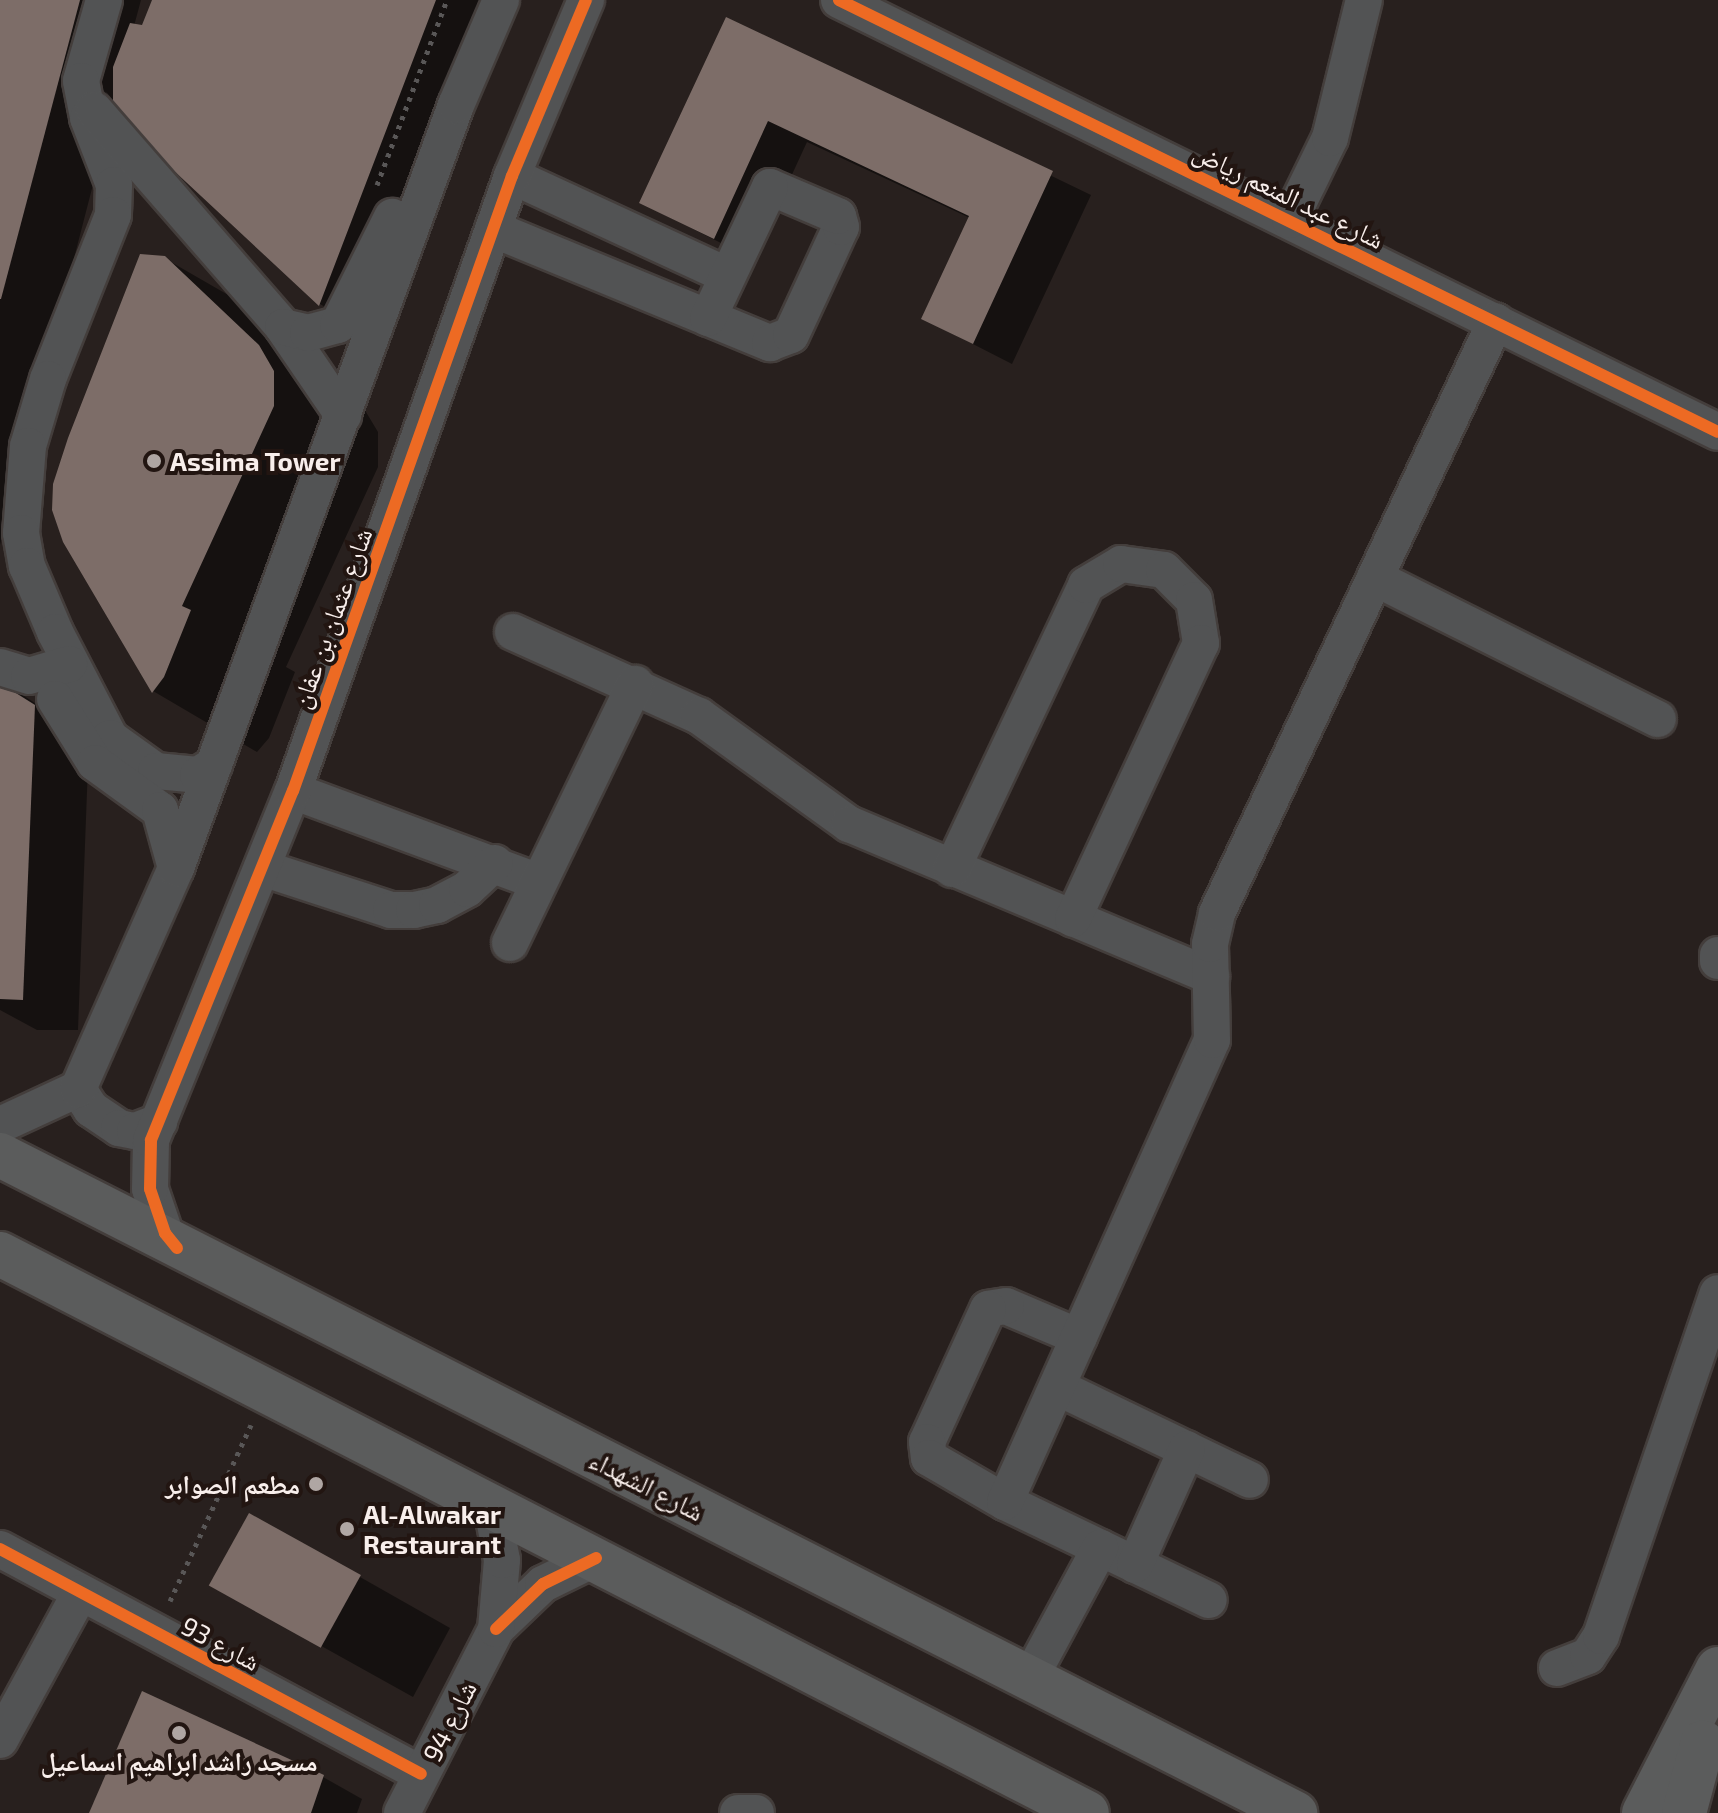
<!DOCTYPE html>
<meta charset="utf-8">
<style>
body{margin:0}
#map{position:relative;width:1718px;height:1813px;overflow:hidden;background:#28201e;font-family:"Exo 2","Noto Naskh Arabic",sans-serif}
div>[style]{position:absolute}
.shadow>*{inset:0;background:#0007}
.building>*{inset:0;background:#7d6d68;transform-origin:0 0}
.path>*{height:5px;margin-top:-2.5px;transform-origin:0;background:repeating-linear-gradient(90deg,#595757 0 4px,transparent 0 10px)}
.roads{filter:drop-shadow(2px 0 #443e3c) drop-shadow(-2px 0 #443e3c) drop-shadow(0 2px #443e3c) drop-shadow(0 -2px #443e3c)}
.minor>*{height:36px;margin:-18px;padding:0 18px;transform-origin:18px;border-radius:18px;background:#525354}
.major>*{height:44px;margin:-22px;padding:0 22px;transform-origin:22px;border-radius:22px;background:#5b5c5c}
.cycleway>*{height:12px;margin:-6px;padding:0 6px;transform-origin:6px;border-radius:6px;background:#ed6a23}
.dots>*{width:22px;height:22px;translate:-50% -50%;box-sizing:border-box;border:4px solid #221511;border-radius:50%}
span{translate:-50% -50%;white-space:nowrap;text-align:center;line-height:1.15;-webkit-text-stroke:8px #221511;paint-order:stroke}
.street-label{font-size:26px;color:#f8eeeb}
.poi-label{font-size:26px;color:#f8eeeb;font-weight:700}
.left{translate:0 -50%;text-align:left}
.right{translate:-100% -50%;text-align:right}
</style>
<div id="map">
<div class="shadow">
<i style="clip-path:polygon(0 0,141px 0,134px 26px,143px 28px,154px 0,500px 0,374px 336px,320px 304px,112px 111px,0 545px)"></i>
<i style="clip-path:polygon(727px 19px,1091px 195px,1012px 364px,924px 319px,970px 218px,807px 142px,753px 259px,641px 203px)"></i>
<i style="clip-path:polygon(164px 258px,270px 319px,363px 407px,378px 432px,378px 467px,286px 667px,295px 672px,269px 738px,257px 752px,153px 691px,65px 541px)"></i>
<i style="clip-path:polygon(0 680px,89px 739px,78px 1030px,37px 1030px,0 1010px)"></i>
<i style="clip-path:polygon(360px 1577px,450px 1628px,413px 1697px,212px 1585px)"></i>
<i style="clip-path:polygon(323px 1777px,362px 1799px,357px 1813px,92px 1813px)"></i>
</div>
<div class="building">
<i style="clip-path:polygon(0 0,80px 0,1px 299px,0 299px)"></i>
<i style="clip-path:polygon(152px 0,436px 0,319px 306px,113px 114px,113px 67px,130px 23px,142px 25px)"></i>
<i style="clip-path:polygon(726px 17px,1053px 171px,973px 344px,921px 319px,969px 216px,768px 121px,714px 239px,639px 203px)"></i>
<i style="clip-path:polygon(140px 254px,165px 256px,259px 345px,274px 371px,274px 406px,182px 606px,191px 610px,164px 677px,152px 693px,63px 542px,52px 510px,53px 484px,68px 438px)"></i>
<i style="clip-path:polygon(0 683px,35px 705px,23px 1000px,0 999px)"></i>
<i style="left:249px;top:1513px;width:128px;height:83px;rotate:29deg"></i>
<i style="clip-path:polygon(142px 1691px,324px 1775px,311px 1813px,89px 1813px)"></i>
</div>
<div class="path">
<i style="left:377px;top:185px;width:198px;rotate:-69.3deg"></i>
<i style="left:170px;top:1601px;width:194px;rotate:-65.3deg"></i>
</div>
<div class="roads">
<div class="minor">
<i style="left:104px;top:0;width:84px;rotate:105.9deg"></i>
<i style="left:81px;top:81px;width:38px;rotate:79deg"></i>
<i style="left:88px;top:118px;width:72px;rotate:68.8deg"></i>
<i style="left:114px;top:185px;width:30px;rotate:92deg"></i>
<i style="left:113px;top:215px;width:176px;rotate:111.6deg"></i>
<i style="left:48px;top:379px;width:70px;rotate:106.6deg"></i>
<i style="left:28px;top:446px;width:87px;rotate:94.6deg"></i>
<i style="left:21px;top:533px;width:34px;rotate:80deg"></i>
<i style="left:27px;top:566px;width:72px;rotate:67deg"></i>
<i style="left:55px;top:632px;width:119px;rotate:62.6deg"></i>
<i style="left:110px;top:738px;width:57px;rotate:35.7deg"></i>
<i style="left:156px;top:771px;width:42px;rotate:5.4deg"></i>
<i style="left:198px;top:775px;width:19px;rotate:-32deg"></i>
<i style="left:839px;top:0;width:979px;rotate:26.17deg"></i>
<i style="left:94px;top:110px;width:288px;rotate:48.9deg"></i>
<i style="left:283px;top:327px;width:107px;rotate:55.7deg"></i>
<i style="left:512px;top:176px;width:236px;rotate:24.8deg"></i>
<i style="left:1290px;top:220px;width:91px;rotate:-64deg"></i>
<i style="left:1330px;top:138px;width:142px;rotate:-76.2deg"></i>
<i style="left:493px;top:229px;width:300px;rotate:22.4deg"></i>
<i style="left:770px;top:343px;width:22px;rotate:-21deg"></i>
<i style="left:791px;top:335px;width:119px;rotate:-65.2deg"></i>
<i style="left:841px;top:227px;width:11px;rotate:-105deg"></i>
<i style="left:838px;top:216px;width:74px;rotate:-156.9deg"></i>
<i style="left:770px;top:187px;width:145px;rotate:115.3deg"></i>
<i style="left:283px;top:327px;width:26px;rotate:13deg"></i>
<i style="left:308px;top:333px;width:31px;rotate:-15deg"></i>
<i style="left:338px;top:325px;width:121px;rotate:-63.4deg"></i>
<i style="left:1375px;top:578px;width:316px;rotate:26.5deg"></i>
<i style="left:513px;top:632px;width:204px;rotate:24.3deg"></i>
<i style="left:699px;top:716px;width:185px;rotate:35.8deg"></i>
<i style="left:849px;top:824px;width:393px;rotate:22.8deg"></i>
<i style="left:0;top:667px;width:30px;rotate:17deg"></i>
<i style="left:29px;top:676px;width:42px;rotate:-16.7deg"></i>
<i style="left:55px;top:699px;width:75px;rotate:58deg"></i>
<i style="left:95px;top:763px;width:80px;rotate:35.9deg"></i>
<i style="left:160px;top:810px;width:60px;rotate:74.6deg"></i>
<i style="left:293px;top:791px;width:262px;rotate:20.3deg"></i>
<i style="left:262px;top:868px;width:136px;rotate:18deg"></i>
<i style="left:391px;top:910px;width:23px"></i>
<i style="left:414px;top:910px;width:24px;rotate:-12deg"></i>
<i style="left:437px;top:905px;width:34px;rotate:-28deg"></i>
<i style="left:467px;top:889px;width:38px;rotate:-43deg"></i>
<i style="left:952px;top:869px;width:314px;rotate:-64.7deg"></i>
<i style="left:1086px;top:585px;width:41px;rotate:-31deg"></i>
<i style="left:1121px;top:564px;width:43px;rotate:7.9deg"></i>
<i style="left:1164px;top:570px;width:42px;rotate:45deg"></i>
<i style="left:1194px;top:600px;width:44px;rotate:80.8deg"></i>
<i style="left:1201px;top:643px;width:304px;rotate:114.9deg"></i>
<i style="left:510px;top:943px;width:288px;rotate:-64.2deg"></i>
<i style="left:1718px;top:955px;width:6px;rotate:90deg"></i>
<i style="left:78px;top:1089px;width:24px;rotate:57deg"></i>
<i style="left:91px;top:1109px;width:34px;rotate:34deg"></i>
<i style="left:119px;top:1128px;width:16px;rotate:11deg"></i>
<i style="left:135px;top:1131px;width:26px;rotate:-21deg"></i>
<i style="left:0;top:1125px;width:86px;rotate:-24.8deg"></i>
<i style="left:78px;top:1089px;width:242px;rotate:-66.1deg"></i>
<i style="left:176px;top:868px;width:813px;rotate:-69.85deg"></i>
<i style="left:456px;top:105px;width:114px;rotate:-66.8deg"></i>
<i style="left:177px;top:1248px;width:19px;rotate:-129deg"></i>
<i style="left:165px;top:1233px;width:46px;rotate:-108.8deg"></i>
<i style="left:150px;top:1189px;width:49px;rotate:-88.8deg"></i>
<i style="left:151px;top:1140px;width:377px;rotate:-67.9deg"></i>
<i style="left:293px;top:791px;width:653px;rotate:-70.4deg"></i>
<i style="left:512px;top:176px;width:191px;rotate:-67.2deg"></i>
<i style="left:1079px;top:1337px;width:79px;rotate:-157deg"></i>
<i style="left:1006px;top:1306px;width:18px;rotate:171deg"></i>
<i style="left:988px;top:1309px;width:146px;rotate:114.6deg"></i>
<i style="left:927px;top:1442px;width:16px;rotate:83deg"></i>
<i style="left:929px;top:1458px;width:88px;rotate:30.1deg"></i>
<i style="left:1005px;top:1502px;width:226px;rotate:25.7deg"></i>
<i style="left:1057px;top:1387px;width:214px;rotate:25.7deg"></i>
<i style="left:1005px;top:1502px;width:506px;rotate:-65.87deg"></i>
<i style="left:1212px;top:1040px;width:96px;rotate:-91.2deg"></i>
<i style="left:1210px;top:944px;width:32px;rotate:-77deg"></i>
<i style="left:1217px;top:913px;width:654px;rotate:-64.77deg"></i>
<i style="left:0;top:1549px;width:477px;rotate:28.1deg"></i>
<i style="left:1135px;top:1565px;width:127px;rotate:-65.9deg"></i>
<i style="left:496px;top:1629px;width:65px;rotate:-43.8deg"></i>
<i style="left:543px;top:1584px;width:59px;rotate:-26.1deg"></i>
<i style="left:1557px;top:1668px;width:33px;rotate:-21deg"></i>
<i style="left:1588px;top:1656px;width:24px;rotate:-57deg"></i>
<i style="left:1601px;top:1636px;width:362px;rotate:-71.2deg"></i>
<i style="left:1030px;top:1678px;width:148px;rotate:-61.7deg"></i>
<i style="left:0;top:1740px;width:167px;rotate:-61.4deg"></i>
<i style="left:402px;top:1813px;width:207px;rotate:-62.9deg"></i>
<i style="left:496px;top:1629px;width:69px;rotate:-85deg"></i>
<i style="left:502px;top:1560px;width:58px;rotate:-100.9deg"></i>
<i style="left:738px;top:1813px;width:18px"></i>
</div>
<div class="major">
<i style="left:0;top:1155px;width:1453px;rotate:26.94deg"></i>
<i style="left:0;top:1254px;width:1222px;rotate:27.21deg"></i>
<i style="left:1644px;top:1813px;width:162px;rotate:-62.8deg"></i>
<i style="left:1684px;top:1813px;width:73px;rotate:-75deg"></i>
</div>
</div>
<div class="cycleway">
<i style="left:839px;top:0;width:979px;rotate:26.17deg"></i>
<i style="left:177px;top:1248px;width:19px;rotate:-129deg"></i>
<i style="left:165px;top:1233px;width:46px;rotate:-108.8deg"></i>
<i style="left:150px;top:1189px;width:49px;rotate:-88.8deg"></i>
<i style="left:151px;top:1140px;width:377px;rotate:-67.9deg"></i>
<i style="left:293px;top:791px;width:653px;rotate:-70.4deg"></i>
<i style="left:512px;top:176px;width:191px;rotate:-67.2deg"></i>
<i style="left:0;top:1549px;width:477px;rotate:28.1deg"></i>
<i style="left:496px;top:1629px;width:65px;rotate:-43.8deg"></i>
<i style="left:543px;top:1584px;width:59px;rotate:-26.1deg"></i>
</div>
<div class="dots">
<i style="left:154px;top:461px;background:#afa6a3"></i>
<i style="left:316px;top:1484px;background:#afa6a3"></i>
<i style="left:347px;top:1529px;background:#afa6a3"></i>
<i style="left:179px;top:1733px;background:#afa6a3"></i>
</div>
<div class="street-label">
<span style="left:1289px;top:195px;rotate:26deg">شارع عبد المنعم رياض</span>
<span style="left:331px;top:618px;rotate:-70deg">شارع عثمان بن عفان</span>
<span style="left:647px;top:1485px;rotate:27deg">شارع الشهداء</span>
<span style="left:221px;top:1643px;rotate:28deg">شارع 93</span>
<span style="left:449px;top:1721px;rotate:-63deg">شارع 94</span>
</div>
<div class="poi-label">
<span class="left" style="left:170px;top:461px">Assima Tower</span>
<span class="right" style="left:300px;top:1484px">مطعم الصوابر</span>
<span class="left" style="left:363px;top:1529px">Al-Alwakar<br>Restaurant</span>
<span style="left:179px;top:1761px">مسجد راشد ابراهيم اسماعيل</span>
</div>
</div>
